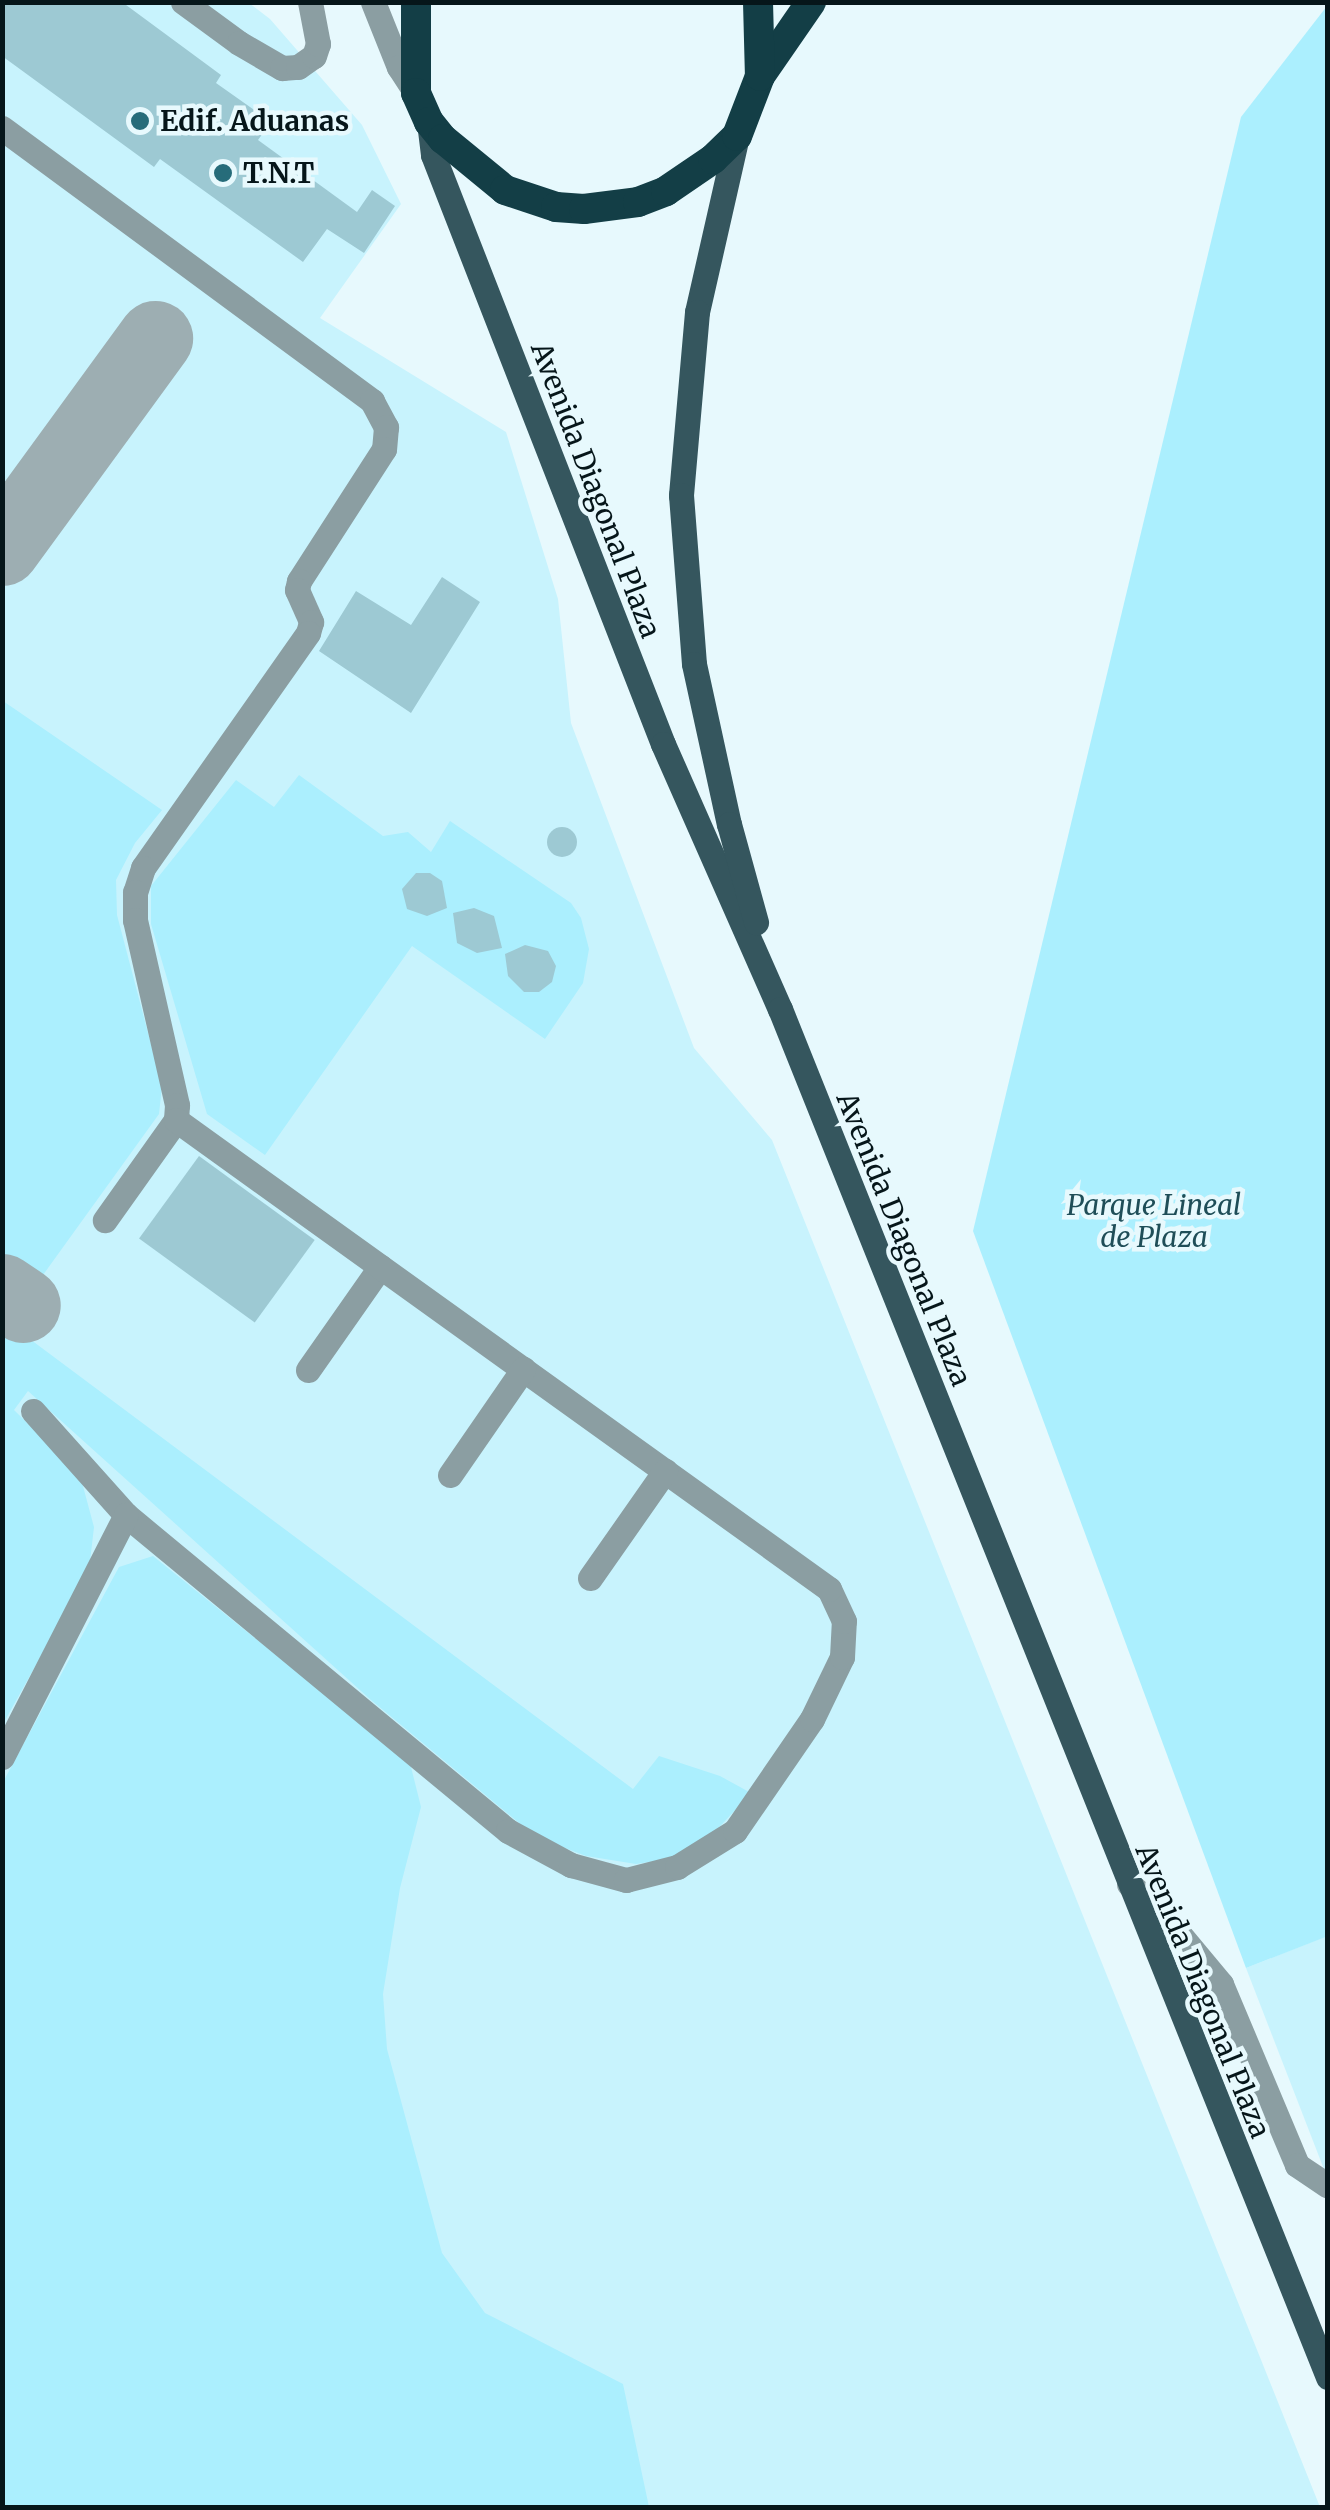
<!DOCTYPE html>
<style>
body{margin:0}
#map{position:relative;width:1330px;height:2510px;overflow:hidden;background:#e7f9fd;font-family:Merriweather,serif}
div>[style]{position:absolute}
.built>*{inset:0;background:#c8f3fd}
.green>*{inset:0;background:#abeffe}
.taxiway>*{height:75px;margin:-37.5px;padding:0 37.5px;transform-origin:37.5px;border-radius:37.5px;background:#9daeb2}
.building>*{inset:0;background:#9dc9d3;transform-origin:0 0}
.round{border-radius:50%}
.minor>*{height:25px;margin:-12.5px;padding:0 12.5px;transform-origin:12.5px;border-radius:12.5px;background:#8b9ea2}
.major>*{height:25px;margin:-12.5px;padding:0 12.5px;transform-origin:12.5px;border-radius:12.5px;background:#35565e}
.highway>*{height:30px;margin:-15px;padding:0 15px;transform-origin:15px;border-radius:15px;background:#133e46}
.dots>*{width:28px;height:28px;translate:-50% -50%;box-sizing:border-box;border:5px solid #e7f9fd;border-radius:50%}
span{translate:-50% -50%;white-space:nowrap;text-align:center;line-height:1.15;-webkit-text-stroke:9px #e7f9fd;paint-order:stroke}
.poi-label{font-size:28px;color:#06161a;font-weight:700}
.left{translate:0 -50%;text-align:left}
.street-label{font-size:28px;color:#06161a}
.park-label{font-size:28px;color:#1f4e58;font-style:italic}
.frame{position:absolute;inset:0;border:5px solid #06161a;pointer-events:none}
</style>
<div id="map">
<div class="built">
<i style="clip-path:polygon(3px 3px,249px 3px,270px 19px,362px 125px,401px 204px,320px 318px,506px 432px,558px 599px,571px 723px,694px 1048px,772px 1140px,1320px 2507px,3px 2507px)"></i>
<i style="clip-path:polygon(1327px 1936px,1327px 2177px,1246px 1968px)"></i>
</div>
<div class="green">
<i style="clip-path:polygon(1327px 6px,1328px 1936px,1246px 1968px,973px 1231px,1241px 117px)"></i>
<i style="clip-path:polygon(3px 701px,162px 810px,135px 843px,116px 880px,117px 915px,162px 1086px,159px 1114px,43px 1275px,28px 1275px,3px 1256px)"></i>
<i style="clip-path:polygon(299px 775px,383px 836px,408px 832px,431px 852px,450px 821px,571px 903px,581px 918px,589px 949px,583px 983px,545px 1039px,412px 946px,265px 1155px,207px 1114px,151px 924px,151px 886px,236px 780px,274px 807px)"></i>
<i style="clip-path:polygon(3px 1319px,633px 1789px,659px 1756px,720px 1776px,751px 1793px,711px 1836px,668px 1859px,636px 1864px,586px 1856px,536px 1837px,371px 1700px,28px 1391px,14px 1410px,80px 1475px,94px 1527px,89px 1570px,3px 1724px)"></i>
<i style="clip-path:polygon(153px 1556px,410px 1763px,421px 1807px,400px 1888px,383px 1994px,387px 2049px,442px 2253px,485px 2313px,623px 2384px,649px 2507px,3px 2507px,2px 1784px,119px 1567px)"></i>
</div>
<div class="taxiway">
<i style="left:2px;top:548px;width:260px;rotate:-53.9deg"></i>
<i style="left:2px;top:1291px;width:25px;rotate:34deg"></i>
</div>
<div class="building">
<i style="clip-path:polygon(2px 2px,122px 2px,221px 75px,216px 83px,271px 122px,258px 140px,357px 212px,372px 190px,395px 206px,364px 253px,327px 229px,303px 262px,160px 159px,154px 167px,2px 56px)"></i>
<i style="clip-path:polygon(442px 577px,480px 602px,411px 713px,319px 651px,356px 591px,411px 625px)"></i>
<i class="round" style="left:547px;top:827px;width:30px;height:30px"></i>
<i style="clip-path:polygon(416px 873px,430px 873px,442px 881px,447px 908px,427px 916px,407px 909px,402px 889px)"></i>
<i style="clip-path:polygon(474px 908px,494px 916px,502px 948px,477px 953px,457px 943px,453px 913px)"></i>
<i style="clip-path:polygon(525px 945px,548px 951px,556px 966px,552px 982px,539px 992px,524px 992px,508px 976px,505px 954px)"></i>
<i style="left:199px;top:1156px;width:143px;height:102px;rotate:36deg"></i>
</div>
<div class="minor">
<i style="left:183px;top:2px;width:69px;rotate:36.2deg"></i>
<i style="left:239px;top:43px;width:50px;rotate:30.2deg"></i>
<i style="left:282px;top:68px;width:16px;rotate:-4deg"></i>
<i style="left:298px;top:67px;width:19px;rotate:-35deg"></i>
<i style="left:314px;top:56px;width:13px;rotate:-72deg"></i>
<i style="left:318px;top:44px;width:43px;rotate:-100.8deg"></i>
<i style="left:373px;top:2px;width:70px;rotate:68.2deg"></i>
<i style="left:399px;top:67px;width:31px;rotate:57deg"></i>
<i style="left:2px;top:128px;width:460px;rotate:36.4deg"></i>
<i style="left:372px;top:401px;width:30px;rotate:62deg"></i>
<i style="left:386px;top:427px;width:22px;rotate:95deg"></i>
<i style="left:384px;top:449px;width:157px;rotate:122.8deg"></i>
<i style="left:299px;top:581px;width:9px;rotate:103deg"></i>
<i style="left:297px;top:590px;width:35px;rotate:66deg"></i>
<i style="left:311px;top:622px;width:11px;rotate:105deg"></i>
<i style="left:308px;top:633px;width:287px;rotate:125.1deg"></i>
<i style="left:143px;top:868px;width:25px;rotate:108deg"></i>
<i style="left:135px;top:892px;width:28px;rotate:90deg"></i>
<i style="left:135px;top:920px;width:190px;rotate:77.2deg"></i>
<i style="left:177px;top:1105px;width:15px;rotate:94deg"></i>
<i style="left:176px;top:1120px;width:123px;rotate:125.4deg"></i>
<i style="left:308px;top:1370px;width:126px;rotate:-55deg"></i>
<i style="left:33px;top:1411px;width:140px;rotate:48.2deg"></i>
<i style="left:126px;top:1515px;width:496px;rotate:39.6deg"></i>
<i style="left:508px;top:1831px;width:72px;rotate:28.4deg"></i>
<i style="left:571px;top:1865px;width:57px;rotate:15.3deg"></i>
<i style="left:626px;top:1880px;width:53px;rotate:-14.3deg"></i>
<i style="left:677px;top:1867px;width:68px;rotate:-31.8deg"></i>
<i style="left:735px;top:1831px;width:136px;rotate:-55.5deg"></i>
<i style="left:812px;top:1719px;width:69px;rotate:-64.2deg"></i>
<i style="left:842px;top:1657px;width:36px;rotate:-87deg"></i>
<i style="left:844px;top:1621px;width:35px;rotate:-115deg"></i>
<i style="left:829px;top:1589px;width:804px;rotate:-144.31deg"></i>
<i style="left:450px;top:1475px;width:129px;rotate:-55.4deg"></i>
<i style="left:590px;top:1578px;width:131px;rotate:-55deg"></i>
<i style="left:2px;top:1757px;width:272px;rotate:-62.9deg"></i>
<i style="left:1129px;top:1884px;width:43px;rotate:41.2deg"></i>
<i style="left:1161px;top:1912px;width:94px;rotate:50.2deg"></i>
<i style="left:1221px;top:1984px;width:196px;rotate:67.2deg"></i>
<i style="left:1297px;top:2165px;width:37px;rotate:34deg"></i>
</div>
<div class="major">
<i style="left:429px;top:122px;width:33px;rotate:83deg"></i>
<i style="left:433px;top:155px;width:632px;rotate:68.67deg"></i>
<i style="left:663px;top:744px;width:290px;rotate:66.2deg"></i>
<i style="left:780px;top:1009px;width:1474px;rotate:68.17deg"></i>
<i style="left:737px;top:136px;width:180px;rotate:102.8deg"></i>
<i style="left:697px;top:312px;width:184px;rotate:95deg"></i>
<i style="left:681px;top:495px;width:169px;rotate:85.6deg"></i>
<i style="left:694px;top:664px;width:164px;rotate:77.7deg"></i>
<i style="left:729px;top:824px;width:102px;rotate:74.6deg"></i>
</div>
<div class="highway">
<i style="left:416px;top:2px;width:91px;rotate:90deg"></i>
<i style="left:416px;top:93px;width:32px;rotate:66deg"></i>
<i style="left:429px;top:122px;width:22px;rotate:51deg"></i>
<i style="left:443px;top:139px;width:80px;rotate:39.4deg"></i>
<i style="left:505px;top:190px;width:54px;rotate:18.4deg"></i>
<i style="left:556px;top:207px;width:28px;rotate:4deg"></i>
<i style="left:584px;top:209px;width:54px;rotate:-7.4deg"></i>
<i style="left:638px;top:202px;width:30px;rotate:-21deg"></i>
<i style="left:666px;top:191px;width:57px;rotate:-34.2deg"></i>
<i style="left:713px;top:159px;width:33px;rotate:-44deg"></i>
<i style="left:737px;top:136px;width:64px;rotate:-69deg"></i>
<i style="left:760px;top:76px;width:90px;rotate:-55.4deg"></i>
<i style="left:758px;top:2px;width:74px;rotate:88.5deg"></i>
</div>
<div class="dots">
<i style="left:140px;top:121px;background:#266c7a"></i>
<i style="left:223px;top:173px;background:#266c7a"></i>
</div>
<div class="poi-label">
<span class="left" style="left:160px;top:121px">Edif. Aduanas</span>
<span class="left" style="left:243px;top:173px">T.N.T</span>
</div>
<div class="street-label">
<span style="left:596px;top:490px;rotate:69deg">Avenida Diagonal Plaza</span>
<span style="left:904px;top:1239px;rotate:68deg">Avenida Diagonal Plaza</span>
<span style="left:1203px;top:1991px;rotate:68deg">Avenida Diagonal Plaza</span>
</div>
<div class="park-label">
<span style="left:1154px;top:1221px">Parque Lineal<br>de Plaza</span>
</div>
<div class="frame"></div>
</div>
